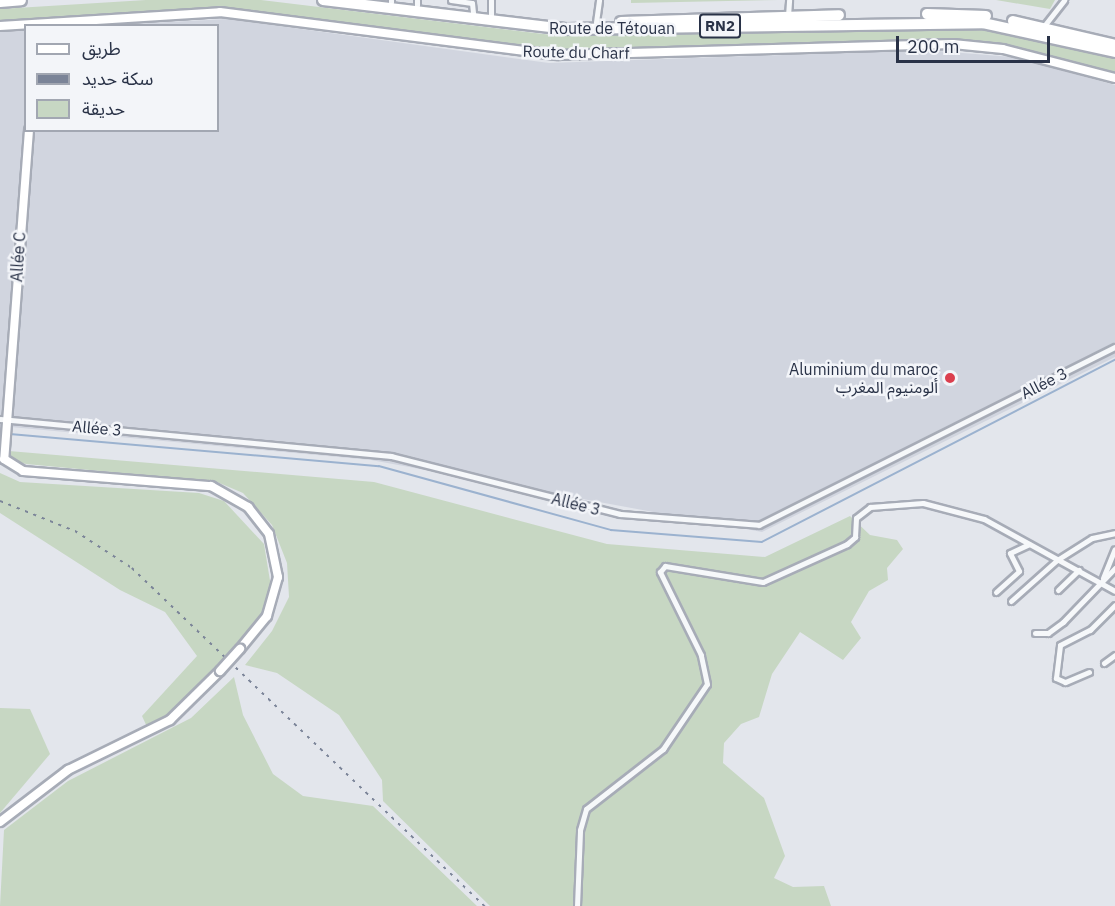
<!DOCTYPE html>
<meta charset="utf-8">
<style>
body{margin:0}
#map{position:relative;width:1115px;height:906px;overflow:hidden;background:#e3e6ec;font-family:"IBM Plex Sans","Noto Sans Arabic",sans-serif}
div>[style]{position:absolute}
.built>*{inset:0;background:#d1d5df}
.green>*{inset:0;background:#c7d7c3}
.stream>*{height:1.5px;margin:-0.75px;padding:0 0.75px;transform-origin:0.75px;border-radius:0.75px;background:#9bb2cf}
.roads{filter:drop-shadow(2px 0 #a7acb7) drop-shadow(-2px 0 #a7acb7) drop-shadow(0 2px #a7acb7) drop-shadow(0 -2px #a7acb7)}
.street>*{height:5px;margin:-2.5px;padding:0 2.5px;transform-origin:2.5px;border-radius:2.5px;background:#f6f8fa}
.secondary>*{height:8px;margin:-4px;padding:0 4px;transform-origin:4px;border-radius:4px;background:#fff}
.highway>*{height:10px;margin:-5px;padding:0 5px;transform-origin:5px;border-radius:5px;background:#fff}
.rail>*{height:1.5px;margin-top:-0.75px;transform-origin:0;background:repeating-linear-gradient(90deg,#7b8498 0 3px,transparent 0 9px)}
.bridges{filter:drop-shadow(2px 0 #a7acb7) drop-shadow(-2px 0 #a7acb7) drop-shadow(0 2px #a7acb7) drop-shadow(0 -2px #a7acb7)}
.secondary-bridge>*{height:8px;margin:-4px;padding:0 4px;transform-origin:4px;border-radius:4px;background:#fff}
.dots>*{width:16px;height:16px;translate:-50% -50%;box-sizing:border-box;border:3px solid #f3f5f9;border-radius:50%}
span{translate:-50% -50%;white-space:nowrap;text-align:center;line-height:1.15;-webkit-text-stroke:5px #f3f5f9;paint-order:stroke}
.shield-label span{padding:2px 4px;background:#f3f5f9;border:2px solid;border-radius:4px;-webkit-text-stroke-width:0}
.shield-label{font-size:15px;color:#293247;font-weight:700}
.street-label{font-size:16px;color:#293247}
.poi-label{font-size:16px;color:#293247}
.right{translate:-100% -50%;text-align:right}
.legend{position:absolute;left:24px;top:24px;width:195px;height:108px;box-sizing:border-box;background:#f3f5f9;border:2px solid #a2a7b2;margin:0;padding:8px 10px;list-style:none;font-size:18px;color:#293247}
.legend li{display:flex;align-items:center;gap:12px;height:30px}
.legend b{width:30px;border:2px solid #a2a7b2}
.scale{position:absolute;left:896px;top:36px;width:154px;height:27px;box-sizing:border-box;border:3px solid #293247;border-top:0;padding-left:8px;font-size:18px;line-height:21px;white-space:nowrap;color:#293247;-webkit-text-stroke:4px #f3f5f9;paint-order:stroke}
</style>
<div id="map">
<div class="built">
<i style="clip-path:polygon(228px 19px,549px 63px,926px 50px,1012px 57px,1115px 85px,1115px 357px,762px 532px,371px 460px,0 426px,0 30px,25px 30px,26px 130px,218px 130px,218px 26px,109px 25px)"></i>
</div>
<div class="green">
<i style="clip-path:polygon(146px 0,261px 0,560px 36px,930px 26px,996px 31px,1115px 58px,1115px 73px,983px 41px,941px 38px,570px 52px,232px 8px,0 21px,0 9px)"></i>
<i style="clip-path:polygon(631px 0,779px 0,631px 3px)"></i>
<i style="clip-path:polygon(996px 0,1055px 0,1050px 9px)"></i>
<i style="clip-path:polygon(9px 451px,374px 482px,607px 544px,765px 557px,850px 516px,870px 535px,897px 540px,903px 549px,887px 568px,888px 580px,869px 591px,851px 622px,861px 638px,843px 660px,800px 632px,772px 674px,759px 717px,741px 724px,724px 743px,723px 763px,764px 798px,785px 856px,774px 878px,793px 887px,824px 886px,831px 906px,490px 906px,383px 801px,382px 780px,339px 715px,277px 673px,245px 665px,272px 631px,289px 597px,287px 563px,272px 525px,243px 493px,217px 482px,26px 464px,13px 460px)"></i>
<i style="clip-path:polygon(0 473px,20px 482px,199px 493px,224px 501px,264px 544px,272px 593px,263px 617px,191px 696px,148px 729px,142px 716px,197px 656px,165px 612px,120px 590px,0 513px)"></i>
<i style="clip-path:polygon(234px 677px,243px 715px,273px 774px,303px 796px,373px 806px,477px 906px,0 906px,4px 830px,68px 781px,191px 718px)"></i>
<i style="clip-path:polygon(0 708px,30px 709px,50px 754px,0 813px)"></i>
</div>
<div class="stream">
<i style="left:10px;top:434px;width:370px;rotate:5deg"></i>
<i style="left:379px;top:466px;width:241px;rotate:15.4deg"></i>
<i style="left:611px;top:530px;width:151px;rotate:4.5deg"></i>
<i style="left:762px;top:542px;width:397px;rotate:-27.3deg"></i>
</div>
<div class="roads">
<div class="street">
<i style="left:451px;top:0;width:21px;rotate:8deg"></i>
<i style="left:472px;top:3px;width:10px;rotate:84deg"></i>
<i style="left:491px;top:0;width:15px;rotate:90deg"></i>
<i style="left:391px;top:2px;width:2px;rotate:-90deg"></i>
<i style="left:417px;top:5px;width:5px;rotate:-90deg"></i>
<i style="left:788px;top:16px;width:16px;rotate:-86deg"></i>
<i style="left:596px;top:22px;width:22px;rotate:-82deg"></i>
<i style="left:1044px;top:26px;width:33px;rotate:-52deg"></i>
<i style="left:0;top:419px;width:393px;rotate:5.4deg"></i>
<i style="left:391px;top:456px;width:236px;rotate:14.2deg"></i>
<i style="left:620px;top:514px;width:139px;rotate:4.5deg"></i>
<i style="left:759px;top:525px;width:398px;rotate:-26.6deg"></i>
<i style="left:1103px;top:578px;width:31px;rotate:-68deg"></i>
<i style="left:1058px;top:590px;width:29px;rotate:-44deg"></i>
<i style="left:996px;top:592px;width:31px;rotate:-42deg"></i>
<i style="left:1019px;top:571px;width:20px;rotate:-117deg"></i>
<i style="left:1010px;top:553px;width:21px;rotate:-25deg"></i>
<i style="left:1011px;top:601px;width:62px;rotate:-41.7deg"></i>
<i style="left:1057px;top:560px;width:41px;rotate:-32.2deg"></i>
<i style="left:1092px;top:538px;width:24px;rotate:-12deg"></i>
<i style="left:1035px;top:633px;width:13px"></i>
<i style="left:1048px;top:633px;width:19px;rotate:-36deg"></i>
<i style="left:1063px;top:622px;width:75px;rotate:-46.1deg"></i>
<i style="left:1104px;top:663px;width:14px;rotate:-36deg"></i>
<i style="left:1089px;top:672px;width:26px;rotate:157deg"></i>
<i style="left:1065px;top:682px;width:10px;rotate:-156deg"></i>
<i style="left:1056px;top:678px;width:33px;rotate:-83deg"></i>
<i style="left:1060px;top:645px;width:34px;rotate:-27deg"></i>
<i style="left:1090px;top:630px;width:35px;rotate:-45deg"></i>
<i style="left:577px;top:906px;width:76px;rotate:-87.7deg"></i>
<i style="left:580px;top:830px;width:22px;rotate:-74deg"></i>
<i style="left:586px;top:809px;width:98px;rotate:-37.9deg"></i>
<i style="left:663px;top:749px;width:78px;rotate:-55.9deg"></i>
<i style="left:707px;top:684px;width:30px;rotate:-102deg"></i>
<i style="left:701px;top:655px;width:93px;rotate:-116.3deg"></i>
<i style="left:660px;top:572px;width:8px;rotate:-50deg"></i>
<i style="left:665px;top:566px;width:99px;rotate:9.3deg"></i>
<i style="left:763px;top:582px;width:92px;rotate:-24.3deg"></i>
<i style="left:847px;top:544px;width:11px;rotate:-41deg"></i>
<i style="left:855px;top:537px;width:19px;rotate:-87deg"></i>
<i style="left:856px;top:518px;width:18px;rotate:-38deg"></i>
<i style="left:870px;top:507px;width:53px;rotate:-4.3deg"></i>
<i style="left:923px;top:503px;width:63px;rotate:14.7deg"></i>
<i style="left:984px;top:519px;width:149px;rotate:28.8deg"></i>
</div>
<div class="secondary">
<i style="left:0;top:26px;width:220px;rotate:-3.6deg"></i>
<i style="left:220px;top:12px;width:341px;rotate:7.3deg"></i>
<i style="left:558px;top:55px;width:395px;rotate:-1.6deg"></i>
<i style="left:953px;top:44px;width:50px;rotate:5.7deg"></i>
<i style="left:1003px;top:49px;width:116px;rotate:14.5deg"></i>
<i style="left:29px;top:130px;width:330px;rotate:94.3deg"></i>
<i style="left:4px;top:459px;width:22px;rotate:32deg"></i>
<i style="left:23px;top:471px;width:189px;rotate:4.6deg"></i>
<i style="left:211px;top:486px;width:43px;rotate:29.6deg"></i>
<i style="left:248px;top:507px;width:34px;rotate:52deg"></i>
<i style="left:269px;top:534px;width:44px;rotate:78.2deg"></i>
<i style="left:278px;top:577px;width:41px;rotate:105.8deg"></i>
<i style="left:267px;top:616px;width:43px;rotate:129.3deg"></i>
<i style="left:0;top:822px;width:86px;rotate:-37.4deg"></i>
<i style="left:68px;top:770px;width:114px;rotate:-26.1deg"></i>
<i style="left:170px;top:720px;width:70px;rotate:-44.4deg"></i>
</div>
<div class="highway">
<i style="left:323px;top:0;width:246px;rotate:6.8deg"></i>
<i style="left:567px;top:29px;width:416px;rotate:-0.8deg"></i>
<i style="left:983px;top:23px;width:135px;rotate:12.4deg"></i>
<i style="left:0;top:2px;width:21px;rotate:-5deg"></i>
<i style="left:927px;top:14px;width:59px;rotate:1.9deg"></i>
<i style="left:1013px;top:21px;width:105px;rotate:13.2deg"></i>
<i style="left:621px;top:22px;width:218px;rotate:-1.8deg"></i>
</div>
</div>
<div class="rail">
<i style="left:0;top:501px;width:81px;rotate:21.8deg"></i>
<i style="left:75px;top:531px;width:68px;rotate:33deg"></i>
<i style="left:132px;top:568px;width:489px;rotate:43.8deg"></i>
</div>
<div class="bridges">
<div class="secondary-bridge">
<i style="left:220px;top:671px;width:30px;rotate:-48deg"></i>
</div>
</div>
<div class="dots">
<i style="left:950px;top:378px;background:#db3f4e"></i>
</div>
<div class="shield-label">
<span style="left:720px;top:26px">RN2</span>
</div>
<div class="street-label">
<span style="left:612px;top:28px">Route de Tétouan</span>
<span style="left:576px;top:52px;rotate:1deg">Route du Charf</span>
<span style="left:18px;top:257px;rotate:-86deg">Allée C</span>
<span style="left:1044px;top:383px;rotate:-27deg">Allée 3</span>
<span style="left:97px;top:428px;rotate:5deg">Allée 3</span>
<span style="left:576px;top:504px;rotate:14deg">Allée 3</span>
</div>
<div class="poi-label">
<span class="right" style="left:938px;top:378px">Aluminium du maroc<br>ألومنيوم المغرب</span>
</div>
<ul class="legend">
<li><b style="height:8px;background:#fff"></b>طريق</li>
<li><b style="height:8px;background:#7b8498"></b>سكة حديد</li>
<li><b style="height:16px;background:#c7d7c3"></b>حديقة</li>
</ul>
<div class="scale">200 m</div>
</div>
